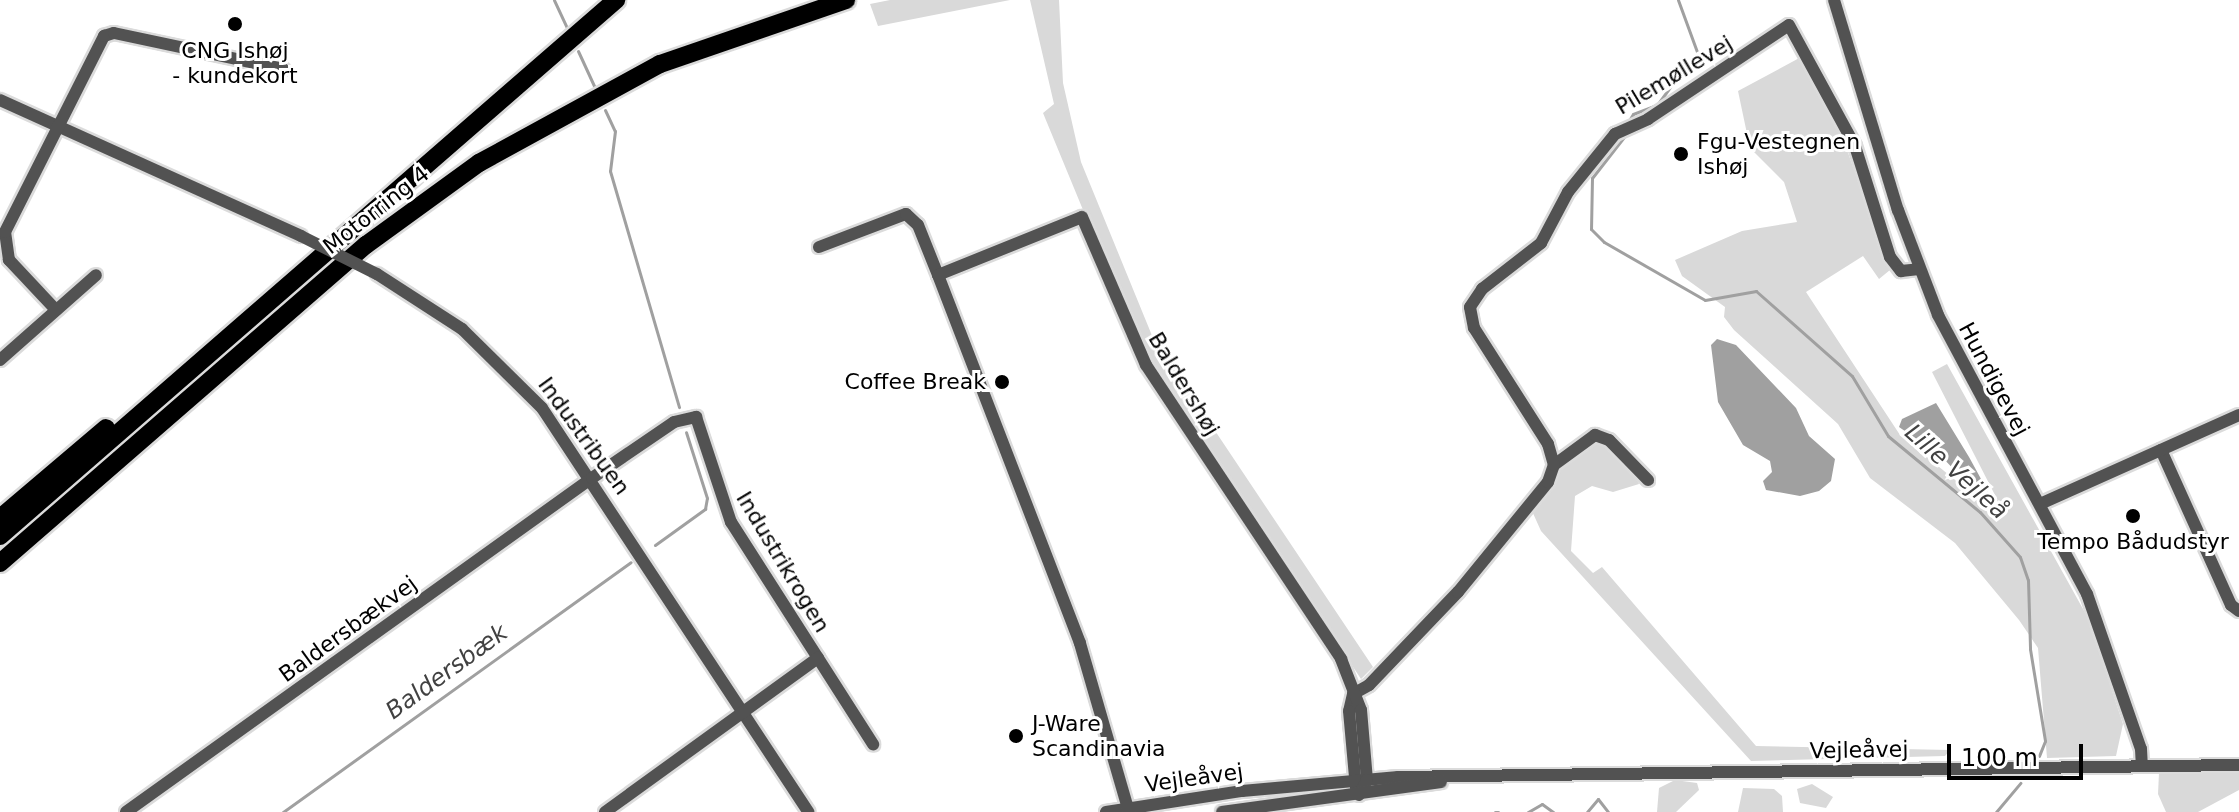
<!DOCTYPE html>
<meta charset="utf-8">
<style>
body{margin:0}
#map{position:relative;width:2239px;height:812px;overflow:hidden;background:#fff;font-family:"DejaVu Sans",sans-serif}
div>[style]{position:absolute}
.green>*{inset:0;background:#d9d9d9}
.water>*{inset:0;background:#a0a0a0}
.stream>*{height:3px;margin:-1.5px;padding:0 1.5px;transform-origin:1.5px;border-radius:1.5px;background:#a0a0a0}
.roads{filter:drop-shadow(2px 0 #dbdbdb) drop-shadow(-2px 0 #dbdbdb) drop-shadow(0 2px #dbdbdb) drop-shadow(0 -2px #dbdbdb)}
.minor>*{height:12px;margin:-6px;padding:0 6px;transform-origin:6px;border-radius:6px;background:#525252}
.highway>*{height:18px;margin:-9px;padding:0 9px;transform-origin:9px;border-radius:9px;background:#000}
.minor-bridge>*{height:12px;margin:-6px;padding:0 6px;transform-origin:6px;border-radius:6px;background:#525252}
.dots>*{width:22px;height:22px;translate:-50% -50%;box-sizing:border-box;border:4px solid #fff;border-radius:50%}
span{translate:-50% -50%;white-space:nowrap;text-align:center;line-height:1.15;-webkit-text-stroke:6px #fff;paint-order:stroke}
.poi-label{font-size:22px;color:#000}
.left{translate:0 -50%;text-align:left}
.right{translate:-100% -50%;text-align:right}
.street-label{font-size:22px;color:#000}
.water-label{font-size:24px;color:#414141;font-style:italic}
.scale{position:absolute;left:1947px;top:744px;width:136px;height:36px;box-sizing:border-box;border:4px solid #000;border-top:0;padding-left:10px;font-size:24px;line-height:28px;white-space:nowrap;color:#000;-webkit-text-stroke:6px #fff;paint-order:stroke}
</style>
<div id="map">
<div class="green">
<i style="clip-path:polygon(890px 0,1010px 0,878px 26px,870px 4px)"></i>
<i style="clip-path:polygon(1030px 0,1059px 0,1063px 83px,1081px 162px,1153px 338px,1373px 667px,1361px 679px,1146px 354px,1126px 314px,1043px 113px,1054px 104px)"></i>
<i style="clip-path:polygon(1803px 56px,1842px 136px,1890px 270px,1879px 279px,1863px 256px,1806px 292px,1900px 435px,1987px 506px,1997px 499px,1932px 372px,1947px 364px,2088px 618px,2123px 724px,2116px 756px,2047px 758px,2038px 648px,2019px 620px,1955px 543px,1870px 478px,1838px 424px,1734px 330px,1724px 317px,1725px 307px,1682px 276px,1675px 260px,1742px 231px,1797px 222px,1784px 182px,1750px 148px,1738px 91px)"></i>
<i style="clip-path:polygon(1603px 441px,1635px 471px,1639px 484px,1613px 492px,1592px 486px,1575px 496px,1571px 551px,1593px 573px,1602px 567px,1756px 746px,1950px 750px,1945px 756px,1751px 761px,1541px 531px,1532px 511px,1563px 465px,1590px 442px)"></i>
<i style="clip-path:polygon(2239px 772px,2239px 790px,2198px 812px,2166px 812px,2158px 794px,2159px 773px)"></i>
<i style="clip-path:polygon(1675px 780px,1697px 783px,1699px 790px,1676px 812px,1657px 812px,1659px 788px)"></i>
<i style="clip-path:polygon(1812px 784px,1833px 797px,1826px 808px,1800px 803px,1797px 789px)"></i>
<i style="clip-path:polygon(1743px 788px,1774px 789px,1782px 796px,1783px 812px,1738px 812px)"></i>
</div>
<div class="water">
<i style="clip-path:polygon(1717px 339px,1736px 345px,1796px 408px,1809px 436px,1835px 459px,1831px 481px,1819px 491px,1800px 496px,1766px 490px,1763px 481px,1772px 472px,1770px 461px,1743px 445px,1718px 402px,1711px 345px)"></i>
<i style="clip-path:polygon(1936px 403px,1969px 457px,1992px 499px,1985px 502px,1940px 455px,1899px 427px,1902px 419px)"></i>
</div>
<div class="stream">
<i style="left:554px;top:0;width:29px;rotate:65deg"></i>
<i style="left:578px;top:51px;width:41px;rotate:65.3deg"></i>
<i style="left:605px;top:110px;width:23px;rotate:65deg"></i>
<i style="left:615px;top:131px;width:40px;rotate:97.1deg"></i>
<i style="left:610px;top:171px;width:246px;rotate:73.7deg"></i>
<i style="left:1628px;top:122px;width:9px;rotate:-58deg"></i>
<i style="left:1633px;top:114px;width:26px;rotate:-21deg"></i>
<i style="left:1657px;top:105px;width:37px;rotate:-54deg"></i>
<i style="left:1679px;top:75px;width:26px;rotate:-36deg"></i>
<i style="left:1700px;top:60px;width:64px;rotate:-110.1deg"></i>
<i style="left:1627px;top:133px;width:57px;rotate:127.9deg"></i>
<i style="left:1592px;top:178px;width:51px;rotate:91.1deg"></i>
<i style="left:1591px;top:229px;width:18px;rotate:45deg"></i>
<i style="left:1604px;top:242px;width:116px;rotate:29.9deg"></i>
<i style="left:1705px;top:300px;width:52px;rotate:-10deg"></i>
<i style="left:1756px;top:291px;width:128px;rotate:41.5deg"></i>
<i style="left:1852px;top:376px;width:70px;rotate:59deg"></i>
<i style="left:1888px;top:436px;width:119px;rotate:39.6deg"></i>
<i style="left:1980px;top:512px;width:60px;rotate:48.4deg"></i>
<i style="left:2020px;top:557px;width:24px;rotate:71deg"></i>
<i style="left:2028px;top:580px;width:69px;rotate:88.3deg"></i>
<i style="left:2030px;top:649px;width:93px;rotate:80.7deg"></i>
<i style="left:2045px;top:741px;width:16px;rotate:112deg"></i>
<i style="left:655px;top:545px;width:62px;rotate:-35.8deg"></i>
<i style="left:705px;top:509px;width:11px;rotate:-80deg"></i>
<i style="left:707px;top:498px;width:69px;rotate:-107.7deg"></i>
<i style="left:283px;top:812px;width:428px;rotate:-35.7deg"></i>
<i style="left:1495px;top:812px;width:3px"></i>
<i style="left:1528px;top:812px;width:16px;rotate:-30deg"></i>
<i style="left:1542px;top:804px;width:14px;rotate:36deg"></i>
<i style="left:1587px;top:812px;width:17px;rotate:-50deg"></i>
<i style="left:1598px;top:799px;width:16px;rotate:52deg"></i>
<i style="left:1996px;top:812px;width:38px;rotate:-50deg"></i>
</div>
<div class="roads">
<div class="minor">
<i style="left:1834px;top:0;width:220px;rotate:73.1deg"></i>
<i style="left:1898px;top:210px;width:112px;rotate:69.1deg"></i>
<i style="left:1938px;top:315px;width:316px;rotate:61.9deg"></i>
<i style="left:2087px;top:594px;width:164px;rotate:70.8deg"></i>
<i style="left:2141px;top:749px;width:17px;rotate:87deg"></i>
<i style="left:0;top:100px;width:330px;rotate:24.3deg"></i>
<i style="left:819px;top:247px;width:93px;rotate:-20.8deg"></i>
<i style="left:906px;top:214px;width:16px;rotate:43deg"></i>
<i style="left:918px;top:225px;width:54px;rotate:68.2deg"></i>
<i style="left:377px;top:274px;width:101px;rotate:32.9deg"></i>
<i style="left:462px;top:329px;width:112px;rotate:44.6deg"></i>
<i style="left:542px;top:408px;width:484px;rotate:56.6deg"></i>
<i style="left:56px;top:310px;width:69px;rotate:-133.2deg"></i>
<i style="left:9px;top:260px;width:28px;rotate:-98deg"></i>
<i style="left:5px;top:232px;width:220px;rotate:-63.2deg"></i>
<i style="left:104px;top:36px;width:10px;rotate:-17deg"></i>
<i style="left:114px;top:33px;width:173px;rotate:12deg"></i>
<i style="left:0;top:360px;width:128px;rotate:-41.5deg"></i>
<i style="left:2161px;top:450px;width:170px;rotate:65.7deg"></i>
<i style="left:2231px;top:605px;width:10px;rotate:37deg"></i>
<i style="left:1554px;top:465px;width:51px;rotate:-36.2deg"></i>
<i style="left:1595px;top:435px;width:15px;rotate:20deg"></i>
<i style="left:1609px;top:440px;width:56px;rotate:45.7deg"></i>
<i style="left:2040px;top:504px;width:218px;rotate:-24.1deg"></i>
<i style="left:1353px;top:694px;width:18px;rotate:-29deg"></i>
<i style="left:1369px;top:685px;width:129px;rotate:-46.3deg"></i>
<i style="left:1458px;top:592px;width:142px;rotate:-50.7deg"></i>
<i style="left:1548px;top:482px;width:18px;rotate:-71deg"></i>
<i style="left:1554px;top:465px;width:22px;rotate:-106deg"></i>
<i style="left:1548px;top:444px;width:138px;rotate:-122.5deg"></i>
<i style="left:1474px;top:328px;width:21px;rotate:-101deg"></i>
<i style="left:1470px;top:307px;width:22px;rotate:-56deg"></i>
<i style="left:1482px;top:289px;width:75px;rotate:-37.9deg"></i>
<i style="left:1541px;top:243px;width:58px;rotate:-62.1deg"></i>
<i style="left:1568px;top:192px;width:75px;rotate:-51deg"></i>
<i style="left:1615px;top:134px;width:36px;rotate:-24deg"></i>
<i style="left:1648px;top:119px;width:169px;rotate:-33.7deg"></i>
<i style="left:1789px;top:25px;width:138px;rotate:61.4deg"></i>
<i style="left:1855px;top:146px;width:116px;rotate:72.5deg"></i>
<i style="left:1890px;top:257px;width:18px;rotate:52deg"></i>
<i style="left:1901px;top:271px;width:18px;rotate:-6deg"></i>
<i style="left:1353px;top:694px;width:17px;rotate:103deg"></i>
<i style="left:1349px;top:711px;width:77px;rotate:84.8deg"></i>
<i style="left:126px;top:812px;width:573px;rotate:-35.63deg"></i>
<i style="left:592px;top:478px;width:99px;rotate:-34.3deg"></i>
<i style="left:674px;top:422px;width:23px;rotate:-13deg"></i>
<i style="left:696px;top:417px;width:111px;rotate:71.6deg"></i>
<i style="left:731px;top:522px;width:264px;rotate:57.4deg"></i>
<i style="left:605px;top:812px;width:263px;rotate:-35.9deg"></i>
<i style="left:1106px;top:812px;width:138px;rotate:-8.8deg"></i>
<i style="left:1242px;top:791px;width:157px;rotate:-5.1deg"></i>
<i style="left:1398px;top:777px;width:841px;rotate:-0.82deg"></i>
<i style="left:1129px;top:812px;width:176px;rotate:-106.2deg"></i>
<i style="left:1080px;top:643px;width:394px;rotate:-111.1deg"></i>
<i style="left:938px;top:275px;width:155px;rotate:-21.9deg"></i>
<i style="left:1082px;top:217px;width:161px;rotate:66.6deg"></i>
<i style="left:1146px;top:365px;width:353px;rotate:56.4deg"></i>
<i style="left:1341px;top:659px;width:55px;rotate:68.6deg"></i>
<i style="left:1361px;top:710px;width:70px;rotate:85.1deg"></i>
<i style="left:1367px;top:780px;width:17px;rotate:118deg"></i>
<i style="left:1222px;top:812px;width:221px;rotate:-7.8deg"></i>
</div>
<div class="highway">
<i style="left:0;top:518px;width:139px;rotate:-40.3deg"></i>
<i style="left:0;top:536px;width:817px;rotate:-41.03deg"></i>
<i style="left:0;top:563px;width:485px;rotate:-41deg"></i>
<i style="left:366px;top:245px;width:140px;rotate:-36deg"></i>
<i style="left:479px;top:163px;width:206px;rotate:-28.7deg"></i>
<i style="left:660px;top:64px;width:197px;rotate:-19deg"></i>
</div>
</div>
<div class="minor-bridge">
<i style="left:301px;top:236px;width:85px;rotate:26.6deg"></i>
</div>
<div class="dots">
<i style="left:235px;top:24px;background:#000"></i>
<i style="left:1681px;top:154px;background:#000"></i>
<i style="left:1002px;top:382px;background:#000"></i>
<i style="left:2133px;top:516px;background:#000"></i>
<i style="left:1016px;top:736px;background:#000"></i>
</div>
<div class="poi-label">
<span style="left:235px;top:63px">CNG Ishøj<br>- kundekort</span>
<span class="left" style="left:1697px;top:154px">Fgu-Vestegnen<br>Ishøj</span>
<span class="right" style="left:986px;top:382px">Coffee Break</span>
<span style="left:2133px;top:542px">Tempo Bådudstyr</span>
<span class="left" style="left:1032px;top:736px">J-Ware<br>Scandinavia</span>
</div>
<div class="street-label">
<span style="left:1674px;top:75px;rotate:-31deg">Pilemøllevej</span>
<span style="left:376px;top:210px;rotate:-38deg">Motorring 4</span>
<span style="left:1994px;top:379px;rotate:62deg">Hundigevej</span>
<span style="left:1184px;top:384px;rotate:59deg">Baldershøj</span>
<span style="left:584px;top:436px;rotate:54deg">Industribuen</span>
<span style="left:783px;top:562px;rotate:59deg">Industrikrogen</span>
<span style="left:348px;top:629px;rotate:-36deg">Baldersbækvej</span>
<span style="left:1859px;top:750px;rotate:-1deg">Vejleåvej</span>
<span style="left:1194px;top:778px;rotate:-8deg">Vejleåvej</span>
</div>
<div class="water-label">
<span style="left:1956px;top:472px;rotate:42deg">Lille Vejleå</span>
<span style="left:447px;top:672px;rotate:-36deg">Baldersbæk</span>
</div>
<div class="scale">100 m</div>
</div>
